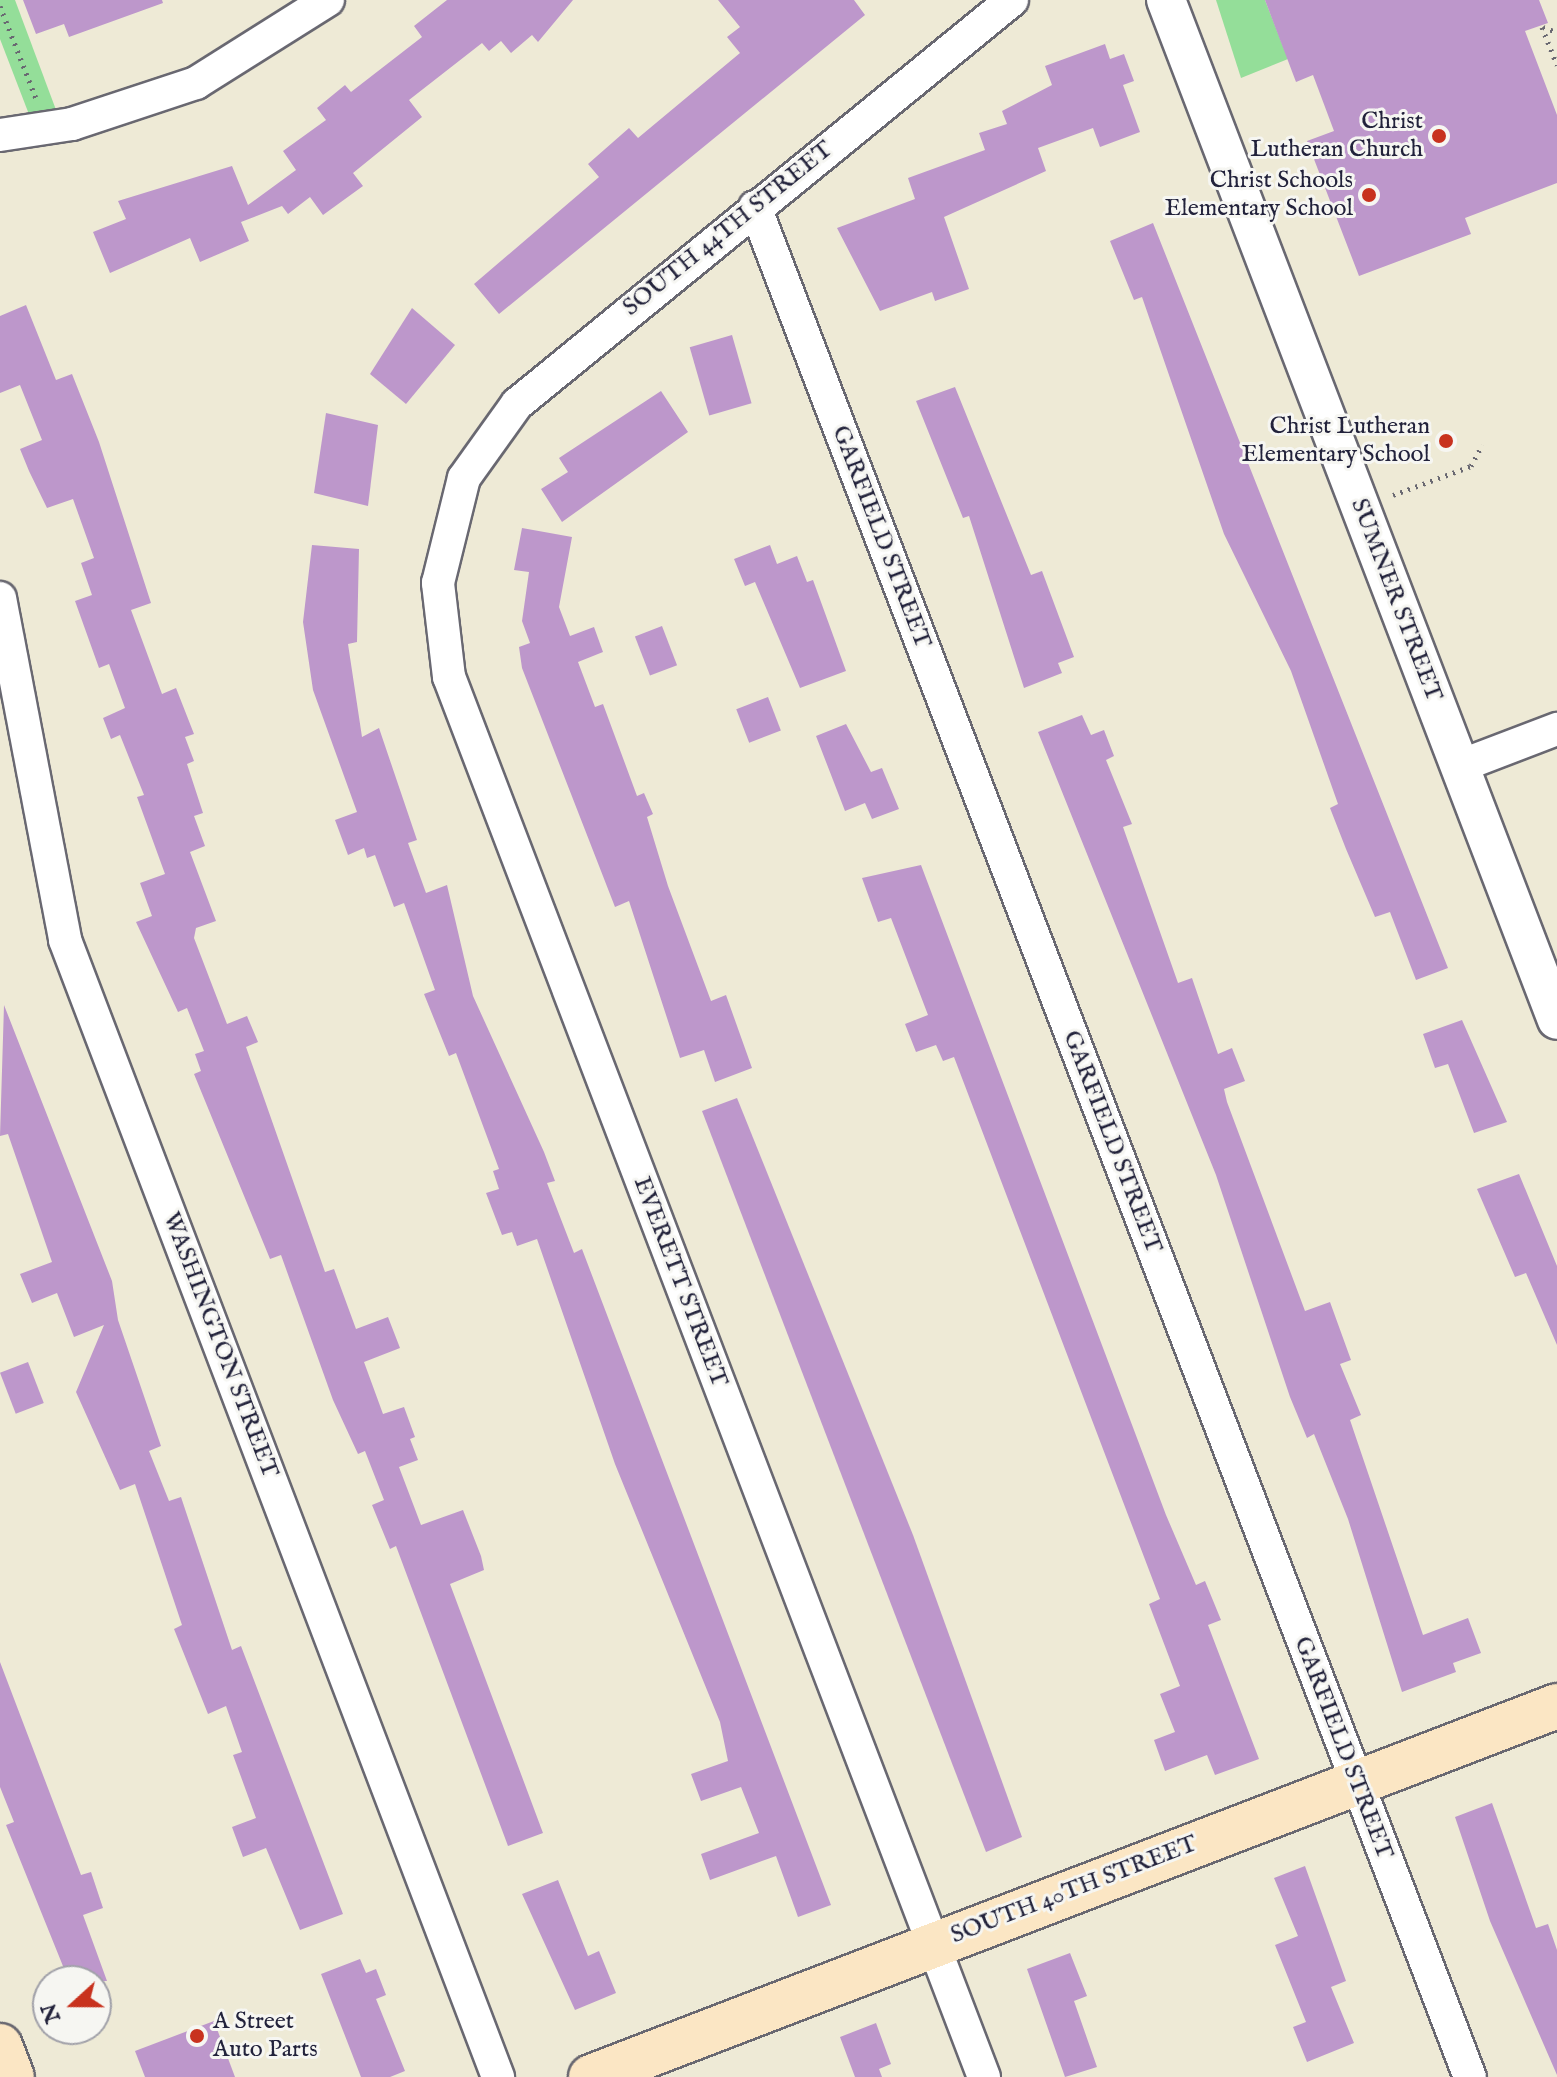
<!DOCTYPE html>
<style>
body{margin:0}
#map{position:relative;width:1557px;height:2077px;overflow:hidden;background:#eeead6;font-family:"IM FELL English",serif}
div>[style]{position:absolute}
.green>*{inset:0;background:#94de99}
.building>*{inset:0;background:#bd97cb;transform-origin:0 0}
.path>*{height:5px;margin-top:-2.5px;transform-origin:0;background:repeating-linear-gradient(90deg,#696871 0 2px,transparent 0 8px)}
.roads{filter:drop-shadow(2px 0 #696871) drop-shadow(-2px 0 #696871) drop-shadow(0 2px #696871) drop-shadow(0 -2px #696871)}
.minor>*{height:32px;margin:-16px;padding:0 16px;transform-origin:16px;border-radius:16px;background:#fff}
.tertiary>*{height:38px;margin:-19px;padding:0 19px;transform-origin:19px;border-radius:19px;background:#fff}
.secondary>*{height:44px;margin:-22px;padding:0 22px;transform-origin:22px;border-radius:22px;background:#fbe6c4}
.dots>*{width:22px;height:22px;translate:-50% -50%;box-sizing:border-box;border:4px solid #f6f6f2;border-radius:50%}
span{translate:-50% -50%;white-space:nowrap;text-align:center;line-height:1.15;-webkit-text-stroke:6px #f6f6f2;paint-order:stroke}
.poi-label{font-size:24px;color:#22223b}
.right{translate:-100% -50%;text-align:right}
.left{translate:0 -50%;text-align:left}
.street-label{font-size:24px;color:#22223b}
.north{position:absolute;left:32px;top:1965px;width:80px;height:80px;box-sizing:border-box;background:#f6f6f2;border:2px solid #a1a1a9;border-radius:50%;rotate:249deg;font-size:22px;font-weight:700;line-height:32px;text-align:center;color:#22223b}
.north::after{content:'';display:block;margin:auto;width:28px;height:36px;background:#c8321e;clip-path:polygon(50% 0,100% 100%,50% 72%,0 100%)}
</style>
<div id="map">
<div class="green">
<i style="clip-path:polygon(0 0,15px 0,62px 126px,35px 130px,0 39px)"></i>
<i style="clip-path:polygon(1216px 0,1265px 0,1288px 59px,1241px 78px)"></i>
</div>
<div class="building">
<i style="clip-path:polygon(23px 0,162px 0,163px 3px,69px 37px,64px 24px,36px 34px)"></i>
<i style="clip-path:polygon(447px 0,573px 0,538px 42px,532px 35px,511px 53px,501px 41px,489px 51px,482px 43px,409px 100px,422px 117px,353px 173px,363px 186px,323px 215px,310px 197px,288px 214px,282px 206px,241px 222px,249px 241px,200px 262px,190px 238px,110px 273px,93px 232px,126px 219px,118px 201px,232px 166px,248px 205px,296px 170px,283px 151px,326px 120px,317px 108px,345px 85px,351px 92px,422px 37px,414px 26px)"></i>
<i style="clip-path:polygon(718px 0,854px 0,865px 15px,499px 314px,474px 284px,599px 177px,588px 164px,629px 128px,638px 138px,740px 53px,727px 37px,740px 27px)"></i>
<i style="clip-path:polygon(1265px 0,1539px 0,1548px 23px,1525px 31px,1557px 115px,1557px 183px,1465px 218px,1471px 234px,1359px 276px,1307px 141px,1334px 131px,1313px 75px,1296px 82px)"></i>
<i style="clip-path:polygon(1105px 44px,1110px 59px,1124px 54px,1134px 81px,1123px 85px,1140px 132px,1100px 147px,1093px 128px,1038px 148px,1046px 171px,944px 217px,969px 289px,935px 301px,932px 292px,880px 311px,837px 228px,915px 199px,908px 178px,985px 150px,979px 133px,1007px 124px,1002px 111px,1052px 85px,1045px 66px)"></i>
<i style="clip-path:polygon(1153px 223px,1448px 968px,1416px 980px,1390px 912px,1375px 917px,1346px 849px,1330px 808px,1338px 804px,1291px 671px,1224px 534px,1142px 297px,1134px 300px,1110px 241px)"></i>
<i style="clip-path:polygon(26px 305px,56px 380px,72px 374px,99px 442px,151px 603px,131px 610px,162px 694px,176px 688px,194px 734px,185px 737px,194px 761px,187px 764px,203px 813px,194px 816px,205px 846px,190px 852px,216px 921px,196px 928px,194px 938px,227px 1024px,247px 1016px,258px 1042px,246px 1047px,325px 1272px,334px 1269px,356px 1329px,388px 1317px,400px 1348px,364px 1362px,383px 1414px,404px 1407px,415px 1437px,410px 1439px,418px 1460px,399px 1467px,421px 1525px,463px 1510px,481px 1556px,484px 1570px,450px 1584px,543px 1833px,508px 1846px,396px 1546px,390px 1549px,372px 1505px,384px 1500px,365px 1451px,358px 1454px,333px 1400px,281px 1255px,270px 1259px,194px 1074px,201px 1071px,195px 1054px,204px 1051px,187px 1008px,178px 1012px,136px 922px,152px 916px,140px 883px,165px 874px,137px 797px,144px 795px,120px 735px,111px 739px,103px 718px,125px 708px,109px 664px,99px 668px,75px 601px,92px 595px,81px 563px,94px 558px,73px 499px,47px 508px,29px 471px,20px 449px,42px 440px,20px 385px,0 393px,0 316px)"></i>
<i style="clip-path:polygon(412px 308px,455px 345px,406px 404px,370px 374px)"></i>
<i style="left:732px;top:335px;width:71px;height:44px;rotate:74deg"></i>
<i style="clip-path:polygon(955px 387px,1031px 575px,1042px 571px,1074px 657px,1058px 663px,1062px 673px,1024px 688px,969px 516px,963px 518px,916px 401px)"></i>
<i style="clip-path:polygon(661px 391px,688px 432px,562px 522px,541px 489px,568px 472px,559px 458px)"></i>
<i style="clip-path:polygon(326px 413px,378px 425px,368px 506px,314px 493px)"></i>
<i style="clip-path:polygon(522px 528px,572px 537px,559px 607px,570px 636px,594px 627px,603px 652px,578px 662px,595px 707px,603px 704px,637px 796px,644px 793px,653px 814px,647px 817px,668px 886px,711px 1001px,726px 995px,752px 1068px,715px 1082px,704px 1050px,680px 1058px,629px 901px,615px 907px,522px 668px,519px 647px,530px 643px,522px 621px,529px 572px,514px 570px)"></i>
<i style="clip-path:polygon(312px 545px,359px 549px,357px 642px,348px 644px,362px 737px,379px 728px,417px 840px,408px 843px,426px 893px,447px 885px,473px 996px,544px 1152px,555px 1181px,547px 1183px,574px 1253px,582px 1249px,831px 1905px,798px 1917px,776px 1856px,710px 1880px,701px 1854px,759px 1833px,741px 1787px,701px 1801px,691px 1774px,728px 1761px,720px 1722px,615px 1464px,537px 1239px,517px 1246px,512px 1232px,502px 1235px,486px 1193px,499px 1189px,493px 1171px,499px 1169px,456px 1053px,449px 1056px,424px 994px,435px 990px,404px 903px,394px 907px,375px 855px,367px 858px,364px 848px,348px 855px,335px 820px,357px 812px,313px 690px,303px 622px)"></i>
<i style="clip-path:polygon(770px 545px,777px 564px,797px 556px,807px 582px,813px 580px,846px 671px,800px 688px,755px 582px,745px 586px,734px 559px)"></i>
<i style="left:662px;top:626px;width:42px;height:29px;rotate:69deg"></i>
<i style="left:768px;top:697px;width:36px;height:34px;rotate:69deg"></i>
<i style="clip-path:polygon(1082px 715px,1091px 735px,1104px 730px,1114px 756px,1106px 760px,1132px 824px,1123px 827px,1178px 983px,1192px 978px,1218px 1054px,1232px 1048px,1245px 1081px,1224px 1089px,1227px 1102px,1305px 1311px,1330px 1302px,1351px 1360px,1340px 1364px,1361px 1415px,1350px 1420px,1423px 1635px,1468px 1618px,1481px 1653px,1453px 1663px,1456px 1672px,1402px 1692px,1348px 1519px,1314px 1434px,1307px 1438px,1290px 1397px,1216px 1175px,1038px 732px)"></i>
<i style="clip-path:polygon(846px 724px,871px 772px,882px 768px,899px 809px,872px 819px,865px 803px,845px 811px,816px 736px)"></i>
<i style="clip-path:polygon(921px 865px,1166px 1515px,1196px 1585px,1205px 1581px,1221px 1620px,1208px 1625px,1259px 1759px,1215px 1775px,1207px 1755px,1165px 1771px,1154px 1740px,1175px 1732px,1160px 1694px,1180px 1686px,1149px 1604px,1160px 1599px,954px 1057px,943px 1061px,936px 1045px,916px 1052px,905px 1024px,928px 1015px,891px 918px,878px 922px,862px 878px)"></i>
<i style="clip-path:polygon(4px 1005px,112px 1281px,118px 1320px,161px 1446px,149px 1451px,169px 1501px,181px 1497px,232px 1650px,241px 1646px,343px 1914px,300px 1930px,266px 1848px,243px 1857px,232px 1827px,256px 1818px,233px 1755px,242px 1752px,226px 1706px,208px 1714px,174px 1629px,182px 1625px,135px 1484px,120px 1490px,76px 1392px,104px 1325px,74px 1337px,57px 1293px,32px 1303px,20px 1274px,52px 1262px,8px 1134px,0 1136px)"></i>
<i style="clip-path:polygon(1462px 1020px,1507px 1122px,1474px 1133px,1448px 1064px,1435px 1068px,1423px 1034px)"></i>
<i style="clip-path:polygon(737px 1098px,913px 1535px,1022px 1837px,986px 1852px,702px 1111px)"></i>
<i style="clip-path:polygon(1519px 1174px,1557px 1266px,1557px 1345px,1526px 1273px,1515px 1277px,1477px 1189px)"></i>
<i style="left:28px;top:1362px;width:44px;height:30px;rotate:69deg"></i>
<i style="clip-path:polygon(0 1662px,81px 1875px,91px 1872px,103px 1908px,83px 1915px,107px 1981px,69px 1981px,6px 1825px,14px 1822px,0 1787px)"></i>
<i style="clip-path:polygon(1492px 1803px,1536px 1928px,1548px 1924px,1557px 1950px,1557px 2075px,1490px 1921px,1455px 1817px)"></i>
<i style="clip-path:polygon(1305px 1866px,1346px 1981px,1331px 1987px,1354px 2043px,1307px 2062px,1293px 2027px,1306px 2022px,1275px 1945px,1298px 1936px,1274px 1878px)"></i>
<i style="clip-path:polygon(558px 1880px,588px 1956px,599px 1951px,616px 1993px,575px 2010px,522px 1894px)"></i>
<i style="clip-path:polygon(1070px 1953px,1087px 1996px,1074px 2001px,1097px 2067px,1065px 2077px,1027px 1969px)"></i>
<i style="clip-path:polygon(360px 1959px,366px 1973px,376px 1969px,386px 1995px,376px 1999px,405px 2071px,390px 2077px,361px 2077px,321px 1974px)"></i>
<i style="clip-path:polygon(214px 2021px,235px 2077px,145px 2077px,135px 2051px)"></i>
<i style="clip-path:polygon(876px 2023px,891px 2064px,879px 2069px,882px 2077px,855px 2077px,840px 2037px)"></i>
</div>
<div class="path">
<i style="left:0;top:6px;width:102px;rotate:68.7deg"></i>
<i style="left:1542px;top:27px;width:41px;rotate:68.5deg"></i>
<i style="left:1543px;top:27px;width:15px;rotate:20deg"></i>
<i style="left:1393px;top:495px;width:83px;rotate:-20.4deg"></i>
<i style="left:1471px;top:466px;width:24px;rotate:-62deg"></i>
</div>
<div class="roads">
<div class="minor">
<i style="left:0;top:135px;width:73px;rotate:-8.7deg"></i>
<i style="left:72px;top:124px;width:131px;rotate:-18.3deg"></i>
<i style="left:196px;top:83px;width:156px;rotate:-32.2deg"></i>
<i style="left:755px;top:207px;width:2002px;rotate:69.08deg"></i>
<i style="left:0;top:598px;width:348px;rotate:79.2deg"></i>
<i style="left:65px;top:940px;width:1217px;rotate:69.15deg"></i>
<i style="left:1460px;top:766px;width:104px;rotate:-20.9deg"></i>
<i style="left:984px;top:2077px;width:1499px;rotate:-110.91deg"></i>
<i style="left:449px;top:677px;width:95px;rotate:-96.7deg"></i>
<i style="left:438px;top:583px;width:108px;rotate:-76.1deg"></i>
<i style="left:464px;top:478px;width:91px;rotate:-54.4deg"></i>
<i style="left:517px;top:404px;width:639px;rotate:-39.22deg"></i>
</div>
<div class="tertiary">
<i style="left:1166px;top:0;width:1092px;rotate:69.03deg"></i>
</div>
<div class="secondary">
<i style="left:0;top:2046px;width:33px;rotate:69deg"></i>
<i style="left:591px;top:2077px;width:1035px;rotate:-21.01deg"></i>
</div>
</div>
<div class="dots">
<i style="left:1439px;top:136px;background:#c8321e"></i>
<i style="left:1369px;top:195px;background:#c8321e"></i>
<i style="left:1446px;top:441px;background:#c8321e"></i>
<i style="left:197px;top:2036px;background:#c8321e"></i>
</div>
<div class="poi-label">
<span class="right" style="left:1423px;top:136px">Christ<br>Lutheran Church</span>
<span class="right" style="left:1353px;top:195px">Christ Schools<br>Elementary School</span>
<span class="right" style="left:1430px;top:441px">Christ Lutheran<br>Elementary School</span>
<span class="left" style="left:213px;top:2036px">A Street<br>Auto Parts</span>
</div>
<div class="street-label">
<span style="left:728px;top:229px;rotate:-39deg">SOUTH 44TH STREET</span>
<span style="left:881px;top:537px;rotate:69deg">GARFIELD STREET</span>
<span style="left:1396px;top:600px;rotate:69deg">SUMNER STREET</span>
<span style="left:1112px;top:1142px;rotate:69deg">GARFIELD STREET</span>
<span style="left:680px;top:1282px;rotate:69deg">EVERETT STREET</span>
<span style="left:220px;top:1345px;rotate:69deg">WASHINGTON STREET</span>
<span style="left:1343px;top:1748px;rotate:69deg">GARFIELD STREET</span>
<span style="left:1074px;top:1890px;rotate:-21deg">SOUTH 40TH STREET</span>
</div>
<div class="north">N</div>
</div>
